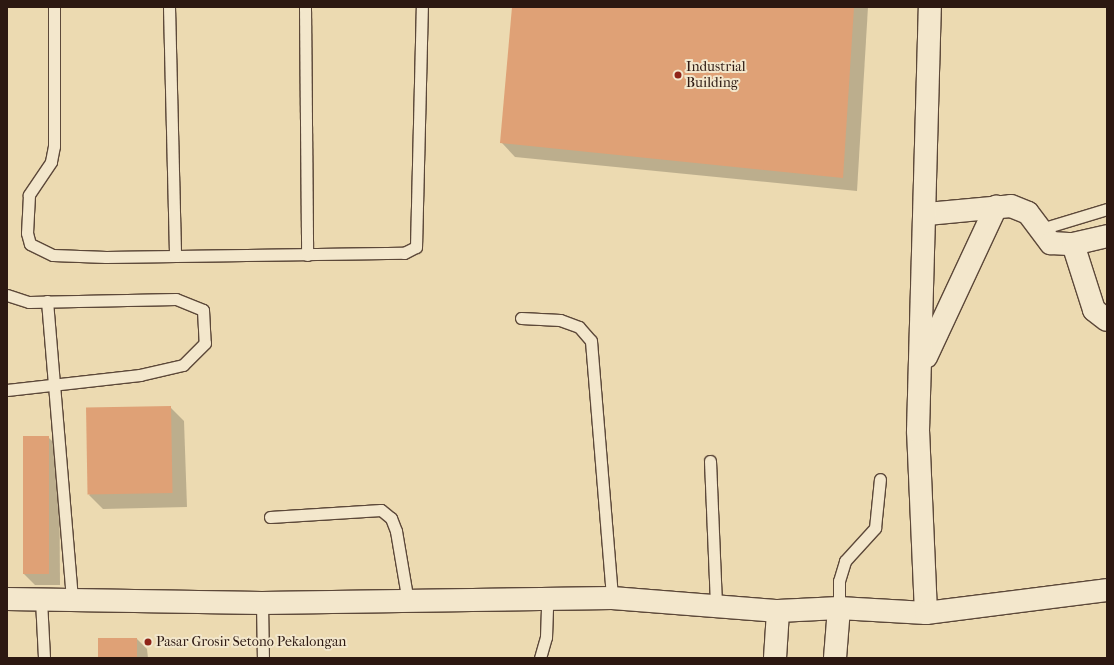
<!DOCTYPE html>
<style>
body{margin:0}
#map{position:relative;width:1114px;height:665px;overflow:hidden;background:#ecdab1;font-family:"IM FELL French Canon",serif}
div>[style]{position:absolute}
.shadow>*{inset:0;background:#0003}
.building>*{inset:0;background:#dfa176;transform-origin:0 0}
.roads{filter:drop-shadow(1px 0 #5c4839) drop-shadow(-1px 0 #5c4839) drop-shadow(0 1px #5c4839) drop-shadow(0 -1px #5c4839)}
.service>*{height:11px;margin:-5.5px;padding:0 5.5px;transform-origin:5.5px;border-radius:5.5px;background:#f3e7cc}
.minor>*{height:22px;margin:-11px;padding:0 11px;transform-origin:11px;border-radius:11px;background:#f3e7cc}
.tertiary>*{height:22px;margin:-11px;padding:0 11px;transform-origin:11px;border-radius:11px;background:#f3e7cc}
.dots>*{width:11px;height:11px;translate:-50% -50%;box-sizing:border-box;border:2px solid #f3e7cc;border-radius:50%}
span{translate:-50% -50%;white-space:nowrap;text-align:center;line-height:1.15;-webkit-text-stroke:4px #f3e7cc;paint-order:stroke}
.poi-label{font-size:14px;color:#2c1811}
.left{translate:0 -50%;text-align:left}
.frame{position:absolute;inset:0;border:8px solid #2c1811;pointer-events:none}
</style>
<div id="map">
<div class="shadow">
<i style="clip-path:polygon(513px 7px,868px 7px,857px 191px,515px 157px,502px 143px)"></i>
<i style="clip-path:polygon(170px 407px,184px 421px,187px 507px,103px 509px,89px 495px)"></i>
<i style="clip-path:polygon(24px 437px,48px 437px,59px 448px,60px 585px,35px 585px,24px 574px)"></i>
<i style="clip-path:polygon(137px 639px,147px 649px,148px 658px,100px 658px)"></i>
</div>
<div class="building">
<i style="clip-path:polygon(512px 7px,854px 7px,843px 178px,500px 143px)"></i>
<i style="left:171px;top:406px;width:87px;height:85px;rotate:89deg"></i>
<i style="left:23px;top:436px;width:26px;height:138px"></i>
<i style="left:98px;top:638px;width:39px;height:20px"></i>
</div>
<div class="roads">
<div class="service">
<i style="left:54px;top:7px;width:139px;rotate:90deg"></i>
<i style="left:54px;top:146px;width:16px;rotate:101deg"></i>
<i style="left:51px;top:162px;width:40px;rotate:124deg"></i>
<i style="left:29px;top:195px;width:38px;rotate:93deg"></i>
<i style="left:27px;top:233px;width:11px;rotate:75deg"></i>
<i style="left:30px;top:244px;width:25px;rotate:26deg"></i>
<i style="left:53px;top:255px;width:53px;rotate:2.2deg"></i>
<i style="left:106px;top:257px;width:298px;rotate:-0.8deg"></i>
<i style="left:404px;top:253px;width:13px;rotate:-27deg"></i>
<i style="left:416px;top:247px;width:240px;rotate:-88.6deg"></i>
<i style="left:169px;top:7px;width:249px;rotate:88.6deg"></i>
<i style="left:305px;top:7px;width:248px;rotate:89.5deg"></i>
<i style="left:1041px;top:229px;width:69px;rotate:-16.9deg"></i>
<i style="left:7px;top:295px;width:23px;rotate:18deg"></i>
<i style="left:29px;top:302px;width:147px;rotate:-1.2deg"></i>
<i style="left:176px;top:299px;width:29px;rotate:22deg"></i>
<i style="left:203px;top:310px;width:33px;rotate:87deg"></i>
<i style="left:205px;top:343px;width:31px;rotate:135deg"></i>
<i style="left:183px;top:365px;width:44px;rotate:166.9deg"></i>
<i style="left:140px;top:375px;width:134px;rotate:173.6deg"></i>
<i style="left:47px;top:301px;width:300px;rotate:85.2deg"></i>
<i style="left:521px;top:318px;width:39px;rotate:3deg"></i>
<i style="left:560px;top:320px;width:20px;rotate:20deg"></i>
<i style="left:579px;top:327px;width:18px;rotate:49deg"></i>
<i style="left:591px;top:341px;width:258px;rotate:85.3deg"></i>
<i style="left:710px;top:461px;width:144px;rotate:87.6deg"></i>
<i style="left:270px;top:517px;width:111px;rotate:-3.6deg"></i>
<i style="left:381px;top:510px;width:13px;rotate:39deg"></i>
<i style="left:391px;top:518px;width:14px;rotate:69deg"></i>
<i style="left:396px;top:531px;width:72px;rotate:80.4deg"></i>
<i style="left:41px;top:600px;width:58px;rotate:87deg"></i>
<i style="left:262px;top:603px;width:55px;rotate:89deg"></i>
<i style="left:839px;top:608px;width:27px;rotate:-90deg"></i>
<i style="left:839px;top:581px;width:21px;rotate:-73deg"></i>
<i style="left:845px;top:561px;width:45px;rotate:-47.7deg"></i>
<i style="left:875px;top:528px;width:49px;rotate:-84.2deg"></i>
<i style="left:540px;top:658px;width:22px;rotate:-74deg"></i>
<i style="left:546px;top:637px;width:35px;rotate:-88deg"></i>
</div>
<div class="minor">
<i style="left:927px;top:214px;width:84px;rotate:-5.4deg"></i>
<i style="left:1011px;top:206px;width:18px;rotate:22deg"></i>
<i style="left:1028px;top:213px;width:38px;rotate:53deg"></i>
<i style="left:1051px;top:243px;width:22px;rotate:3deg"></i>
<i style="left:1073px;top:244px;width:35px;rotate:-13deg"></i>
<i style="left:1073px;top:244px;width:69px;rotate:72.3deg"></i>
<i style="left:1094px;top:310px;width:16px;rotate:38deg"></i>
<i style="left:926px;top:357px;width:166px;rotate:-65deg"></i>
<i style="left:926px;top:613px;width:182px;rotate:-92.5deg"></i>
<i style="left:918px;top:431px;width:424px;rotate:-88.4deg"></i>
<i style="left:775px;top:658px;width:47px;rotate:-86.3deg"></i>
<i style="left:835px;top:658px;width:50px;rotate:-85.4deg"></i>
</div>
<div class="tertiary">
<i style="left:7px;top:599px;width:255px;rotate:0.9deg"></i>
<i style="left:262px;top:603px;width:350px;rotate:-0.8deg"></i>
<i style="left:612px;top:598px;width:167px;rotate:4.5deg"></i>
<i style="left:778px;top:611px;width:61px;rotate:-2.8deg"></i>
<i style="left:839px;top:608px;width:87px;rotate:3.3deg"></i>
<i style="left:926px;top:613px;width:182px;rotate:-7.2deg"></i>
</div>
</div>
<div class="dots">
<i style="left:678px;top:75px;background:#8f2418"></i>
<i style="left:148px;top:642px;background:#8f2418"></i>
</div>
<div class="poi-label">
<span class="left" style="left:686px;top:75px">Industrial<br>Building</span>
<span class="left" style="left:156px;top:642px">Pasar Grosir Setono Pekalongan</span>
</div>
<div class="frame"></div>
</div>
